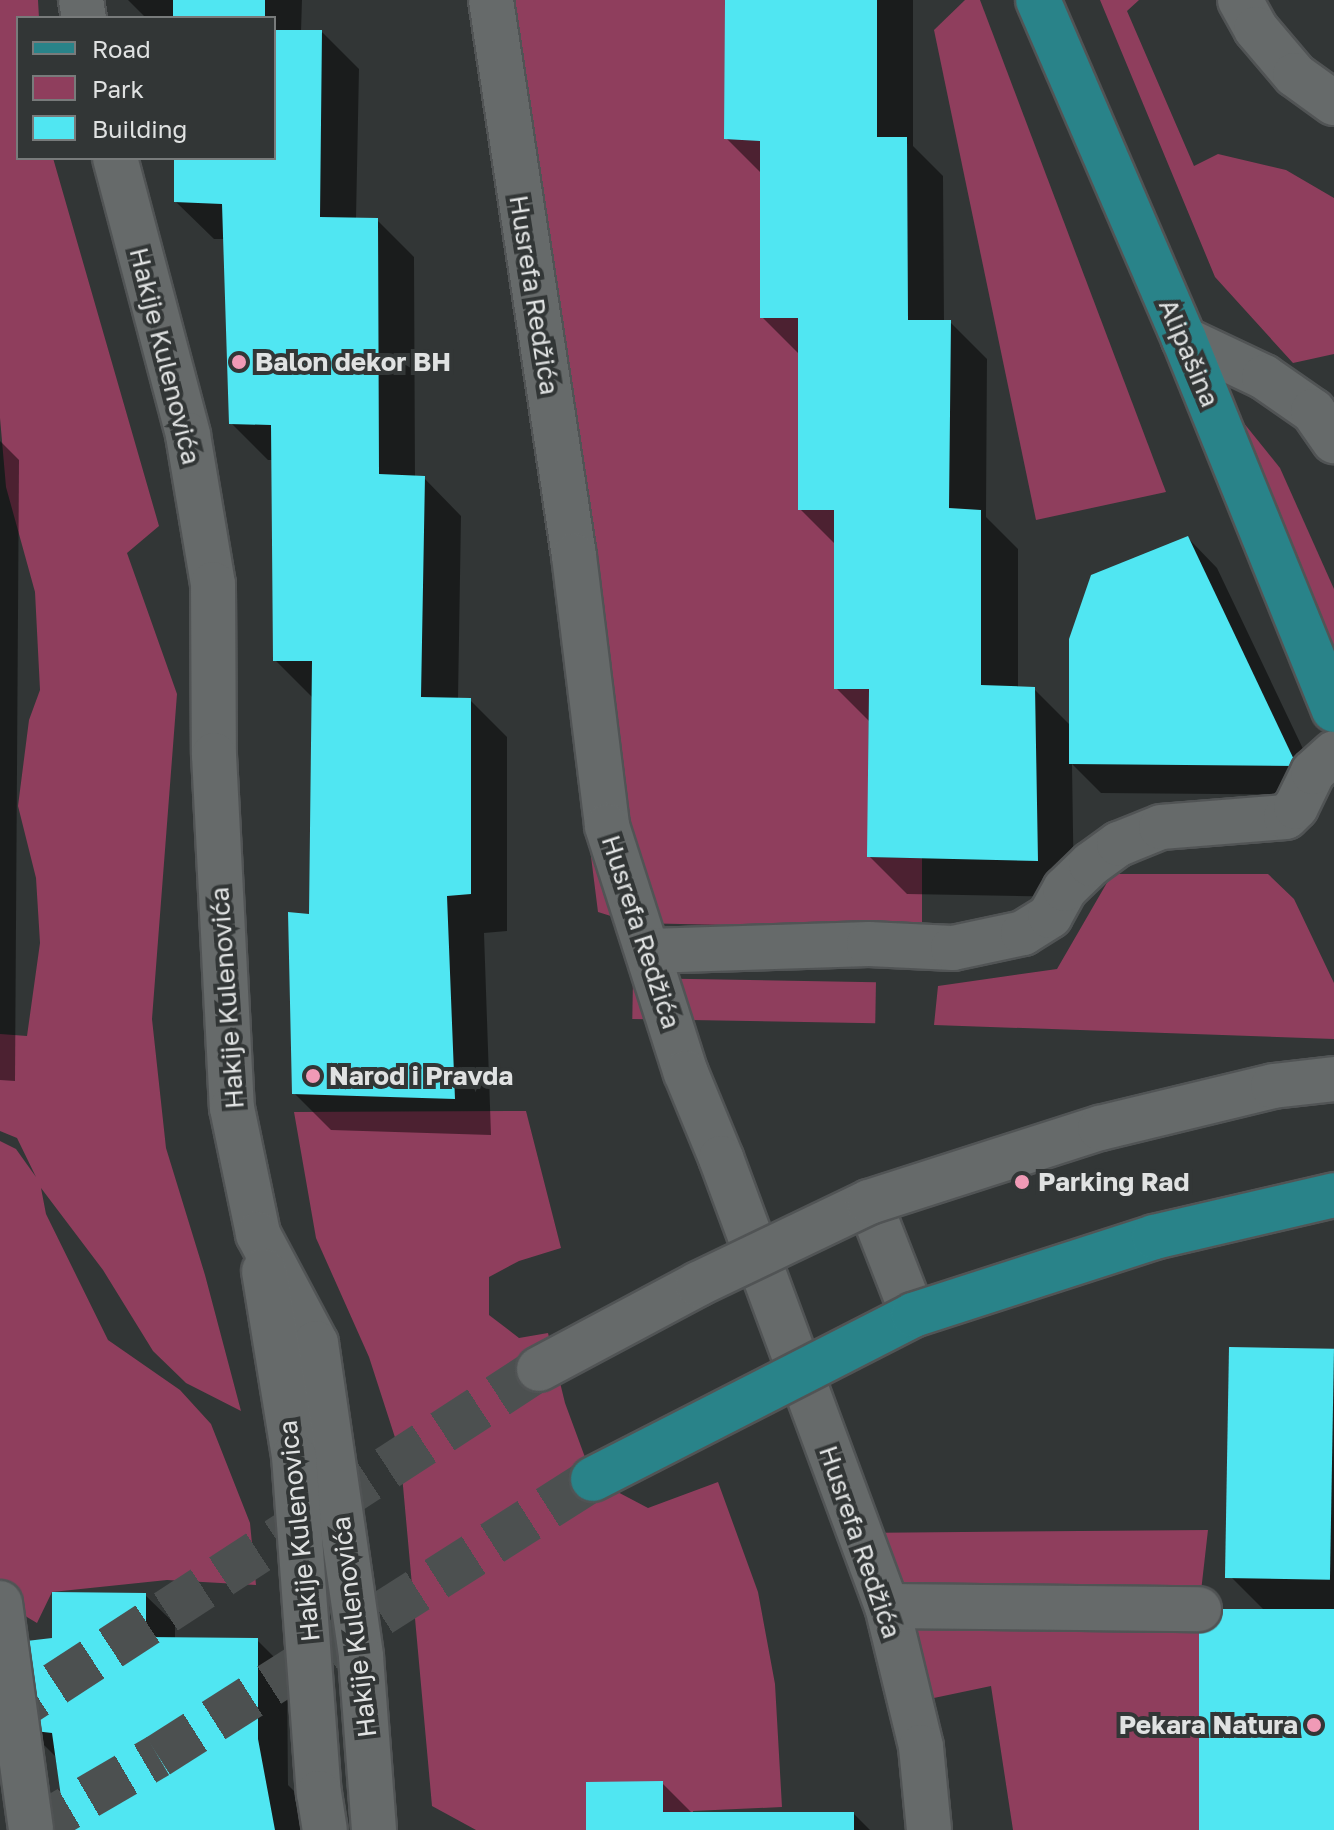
<!DOCTYPE html>
<meta charset="utf-8">
<style>
body{margin:0}
#map{position:relative;width:1334px;height:1830px;overflow:hidden;background:#323636;font-family:"Golos Text",sans-serif}
div>[style]{position:absolute}
.green>*{inset:0;background:#8f3e5d;transform-origin:0 0}
.shadow>*{inset:0;background:#0007}
.building>*{inset:0;background:#50e6f2;transform-origin:0 0}
.minor-tunnel>*{height:44px;margin-top:-22px;transform-origin:0;background:repeating-linear-gradient(90deg,#4c5050 0 44px,transparent 0 66px)}
.major-tunnel>*{height:44px;margin-top:-22px;transform-origin:0;background:repeating-linear-gradient(90deg,#4c5050 0 44px,transparent 0 66px)}
.roads{filter:drop-shadow(2px 0 #515455) drop-shadow(-2px 0 #515455) drop-shadow(0 2px #515455) drop-shadow(0 -2px #515455)}
.minor>*{height:44px;margin:-22px;padding:0 22px;transform-origin:22px;border-radius:22px;background:#666a6a}
.major>*{height:44px;margin:-22px;padding:0 22px;transform-origin:22px;border-radius:22px;background:#298389}
.bridges{filter:drop-shadow(2px 0 #515455) drop-shadow(-2px 0 #515455) drop-shadow(0 2px #515455) drop-shadow(0 -2px #515455)}
.minor-bridge>*{height:44px;margin:-22px;padding:0 22px;transform-origin:22px;border-radius:22px;background:#666a6a}
.major-bridge>*{height:44px;margin:-22px;padding:0 22px;transform-origin:22px;border-radius:22px;background:#298389}
.dots>*{width:22px;height:22px;translate:-50% -50%;box-sizing:border-box;border:4px solid #323636;border-radius:50%}
span{translate:-50% -50%;white-space:nowrap;text-align:center;line-height:1.15;-webkit-text-stroke:8px #323636;paint-order:stroke}
.street-label{font-size:26px;color:#e0e2e2}
.poi-label{font-size:26px;color:#e0e2e2;font-weight:700}
.left{translate:0 -50%;text-align:left}
.right{translate:-100% -50%;text-align:right}
.legend{position:absolute;left:16px;top:16px;width:260px;height:144px;box-sizing:border-box;background:#323636;border:2px solid #787b7b;margin:0;padding:10px 14px;list-style:none;font-size:24px;color:#e0e2e2}
.legend li{display:flex;align-items:center;gap:16px;height:40px}
.legend b{width:40px;border:2px solid #787b7b}
</style>
<div id="map">
<div class="green">
<i style="clip-path:polygon(0 0,38px 0,39px 18px,18px 18px,18px 158px,53px 158px,159px 526px,127px 553px,177px 694px,152px 1019px,166px 1148px,205px 1275px,241px 1411px,186px 1383px,153px 1351px,103px 1270px,41px 1188px,46px 1214px,108px 1340px,180px 1390px,211px 1424px,250px 1523px,256px 1585px,167px 1580px,52px 1592px,37px 1623px,0 1601px,0 1141px,16px 1149px,36px 1177px,17px 1138px,0 1131px,0 1034px,27px 1036px,40px 943px,36px 878px,18px 806px,29px 720px,40px 690px,35px 592px,6px 487px,0 418px)"></i>
<i style="clip-path:polygon(483px 0,725px 0,760px 141px,760px 318px,798px 318px,834px 510px,834px 689px,869px 689px,868px 857px,922px 858px,922px 929px,633px 923px,598px 912px)"></i>
<i style="clip-path:polygon(965px 0,980px 0,1166px 492px,1036px 520px,934px 30px)"></i>
<i style="clip-path:polygon(1100px 0,1139px 0,1127px 11px,1194px 166px,1218px 154px,1286px 170px,1334px 198px,1334px 354px,1293px 363px,1215px 277px)"></i>
<i style="clip-path:polygon(1222px 396px,1280px 468px,1334px 589px,1334px 651px)"></i>
<i style="clip-path:polygon(1112px 874px,1268px 874px,1294px 899px,1334px 983px,1334px 1039px,934px 1025px,938px 986px,1057px 969px)"></i>
<i style="left:633px;top:978px;width:243px;height:41px;rotate:1deg"></i>
<i style="clip-path:polygon(526px 1111px,561px 1248px,519px 1261px,489px 1277px,489px 1315px,519px 1338px,548px 1333px,565px 1403px,593px 1479px,648px 1508px,718px 1482px,758px 1592px,775px 1684px,782px 1807px,693px 1811px,693px 1830px,476px 1830px,432px 1806px,400px 1453px,369px 1357px,316px 1238px,294px 1112px)"></i>
<i style="clip-path:polygon(1208px 1530px,1199px 1609px,1212px 1830px,1013px 1830px,991px 1686px,910px 1703px,853px 1533px)"></i>
</div>
<div class="shadow">
<i style="clip-path:polygon(128px 0,302px 0,301px 32px,322px 32px,359px 69px,356px 219px,377px 220px,414px 257px,415px 478px,424px 478px,461px 516px,458px 700px,470px 700px,507px 737px,507px 931px,484px 933px,491px 1135px,331px 1130px,294px 1093px,311px 916px,312px 697px,275px 660px,273px 460px,268px 460px,231px 423px,225px 239px,214px 239px,176px 202px,176px 158px,274px 158px,274px 18px,146px 18px)"></i>
<i style="clip-path:polygon(727px 0,913px 0,913px 146px,943px 176px,944px 322px,950px 322px,987px 359px,986px 517px,1018px 549px,1018px 689px,1034px 689px,1071px 726px,1188px 538px,1217px 568px,1325px 795px,1101px 793px,1072px 764px,1074px 897px,907px 894px,869px 856px,871px 723px,836px 688px,836px 545px,800px 509px,799px 354px,762px 317px,762px 174px,726px 138px)"></i>
<i style="clip-path:polygon(0 441px,19px 460px,15px 1081px,0 1080px)"></i>
<i style="clip-path:polygon(1231px 1349px,1334px 1351px,1334px 1830px,1214px 1830px,1266px 1612px,1231px 1577px)"></i>
<i style="clip-path:polygon(145px 1595px,175px 1624px,175px 1639px,257px 1640px,287px 1670px,288px 1785px,296px 1793px,303px 1830px,43px 1830px,65px 1813px,55px 1756px,28px 1729px,54px 1640px)"></i>
<i style="clip-path:polygon(662px 1783px,693px 1814px,854px 1814px,870px 1830px,588px 1830px)"></i>
</div>
<div class="building">
<i style="left:173px;top:0;width:92px;height:18px"></i>
<i style="clip-path:polygon(725px 0,877px 0,877px 137px,907px 137px,908px 320px,951px 320px,949px 508px,981px 510px,981px 685px,1035px 687px,1038px 861px,867px 857px,869px 689px,834px 689px,834px 510px,798px 510px,798px 318px,760px 318px,760px 141px,724px 139px)"></i>
<i style="clip-path:polygon(274px 30px,322px 30px,320px 217px,378px 218px,379px 474px,425px 476px,421px 697px,471px 698px,471px 894px,447px 896px,455px 1099px,292px 1094px,288px 912px,309px 914px,312px 661px,273px 661px,271px 425px,229px 424px,222px 204px,174px 202px,174px 158px,274px 158px)"></i>
<i style="clip-path:polygon(1188px 536px,1297px 766px,1069px 764px,1069px 639px,1091px 575px)"></i>
<i style="left:1229px;top:1347px;width:105px;height:231px;rotate:1deg"></i>
<i style="clip-path:polygon(52px 1592px,146px 1593px,146px 1637px,258px 1638px,258px 1739px,275px 1830px,41px 1830px,41px 1811px,63px 1811px,52px 1733px,26px 1730px,18px 1642px,52px 1638px)"></i>
<i style="left:1199px;top:1609px;width:135px;height:221px"></i>
<i style="clip-path:polygon(663px 1781px,663px 1812px,854px 1812px,854px 1830px,586px 1830px,586px 1782px)"></i>
</div>
<div class="minor-tunnel">
<i style="left:0;top:1720px;width:643px;rotate:-33.07deg"></i>
</div>
<div class="major-tunnel">
<i style="left:31px;top:1830px;width:147px;rotate:-30.2deg"></i>
<i style="left:158px;top:1756px;width:516px;rotate:-32.49deg"></i>
</div>
<div class="roads">
<div class="minor">
<i style="left:81px;top:0;width:18px;rotate:81deg"></i>
<i style="left:491px;top:0;width:562px;rotate:81.51deg"></i>
<i style="left:574px;top:556px;width:272px;rotate:83deg"></i>
<i style="left:607px;top:826px;width:259px;rotate:72.3deg"></i>
<i style="left:686px;top:1073px;width:92px;rotate:67.6deg"></i>
<i style="left:721px;top:1158px;width:478px;rotate:69.7deg"></i>
<i style="left:887px;top:1606px;width:145px;rotate:76.4deg"></i>
<i style="left:921px;top:1747px;width:83px;rotate:84.5deg"></i>
<i style="left:1240px;top:0;width:33px;rotate:61deg"></i>
<i style="left:1256px;top:29px;width:60px;rotate:49.7deg"></i>
<i style="left:1295px;top:75px;width:48px;rotate:35.7deg"></i>
<i style="left:115px;top:158px;width:286px;rotate:75.2deg"></i>
<i style="left:188px;top:435px;width:151px;rotate:80.5deg"></i>
<i style="left:213px;top:584px;width:171px;rotate:89.7deg"></i>
<i style="left:214px;top:755px;width:353px;rotate:87.1deg"></i>
<i style="left:232px;top:1108px;width:129px;rotate:78.3deg"></i>
<i style="left:258px;top:1234px;width:123px;rotate:62deg"></i>
<i style="left:316px;top:1343px;width:317px;rotate:81.8deg"></i>
<i style="left:361px;top:1657px;width:173px;rotate:85.7deg"></i>
<i style="left:1184px;top:339px;width:89px;rotate:25.4deg"></i>
<i style="left:1264px;top:377px;width:60px;rotate:34.8deg"></i>
<i style="left:1313px;top:411px;width:37px;rotate:55deg"></i>
<i style="left:648px;top:951px;width:221px;rotate:-1.8deg"></i>
<i style="left:869px;top:944px;width:84px;rotate:2.7deg"></i>
<i style="left:953px;top:948px;width:72px;rotate:-12.1deg"></i>
<i style="left:1023px;top:933px;width:32px;rotate:-32deg"></i>
<i style="left:1050px;top:916px;width:31px;rotate:-61deg"></i>
<i style="left:1065px;top:889px;width:36px;rotate:-44deg"></i>
<i style="left:1091px;top:864px;width:34px;rotate:-36deg"></i>
<i style="left:1119px;top:844px;width:45px;rotate:-22deg"></i>
<i style="left:1161px;top:827px;width:125px;rotate:-4.6deg"></i>
<i style="left:1286px;top:817px;width:14px;rotate:-45deg"></i>
<i style="left:1296px;top:807px;width:39px;rotate:-64deg"></i>
<i style="left:1313px;top:772px;width:28px;rotate:-42deg"></i>
<i style="left:869px;top:1202px;width:121px;rotate:68.7deg"></i>
<i style="left:264px;top:1271px;width:187px;rotate:80.8deg"></i>
<i style="left:294px;top:1456px;width:338px;rotate:85.8deg"></i>
<i style="left:319px;top:1793px;width:37px;rotate:81deg"></i>
<i style="left:0;top:1603px;width:229px;rotate:82.2deg"></i>
<i style="left:887px;top:1606px;width:312px;rotate:0.6deg"></i>
</div>
<div class="major">
<i style="left:1038px;top:0;width:369px;rotate:66.7deg"></i>
<i style="left:1184px;top:339px;width:400px;rotate:68deg"></i>
</div>
</div>
<div class="bridges">
<div class="minor-bridge">
<i style="left:539px;top:1369px;width:180px;rotate:-28.1deg"></i>
<i style="left:698px;top:1284px;width:190px;rotate:-25.6deg"></i>
<i style="left:869px;top:1202px;width:243px;rotate:-17.8deg"></i>
<i style="left:1100px;top:1128px;width:178px;rotate:-13.6deg"></i>
<i style="left:1273px;top:1086px;width:61px;rotate:-6.5deg"></i>
</div>
<div class="major-bridge">
<i style="left:593px;top:1479px;width:360px;rotate:-27.1deg"></i>
<i style="left:913px;top:1315px;width:253px;rotate:-17.9deg"></i>
<i style="left:1154px;top:1237px;width:185px;rotate:-13.1deg"></i>
</div>
</div>
<div class="dots">
<i style="left:239px;top:362px;background:#f09ab6"></i>
<i style="left:313px;top:1076px;background:#f09ab6"></i>
<i style="left:1022px;top:1182px;background:#f09ab6"></i>
<i style="left:1314px;top:1725px;background:#f09ab6"></i>
</div>
<div class="street-label">
<span style="left:534px;top:295px;rotate:81deg">Husrefa Redžića</span>
<span style="left:1189px;top:353px;rotate:67deg">Alipašina</span>
<span style="left:165px;top:356px;rotate:76deg">Hakije Kulenovića</span>
<span style="left:641px;top:932px;rotate:72deg">Husrefa Redžića</span>
<span style="left:227px;top:998px;rotate:-94deg">Hakije Kulenovića</span>
<span style="left:299px;top:1531px;rotate:-96deg">Hakije Kulenovica</span>
<span style="left:860px;top:1542px;rotate:71deg">Husrefa Redžića</span>
<span style="left:354px;top:1627px;rotate:-97deg">Hakije Kulenovića</span>
</div>
<div class="poi-label">
<span class="left" style="left:255px;top:362px">Balon dekor BH</span>
<span class="left" style="left:329px;top:1076px">Narod i Pravda</span>
<span class="left" style="left:1038px;top:1182px">Parking Rad</span>
<span class="right" style="left:1298px;top:1725px">Pekara Natura</span>
</div>
<ul class="legend">
<li><b style="height:10px;background:#298389"></b>Road</li>
<li><b style="height:22px;background:#8f3e5d"></b>Park</li>
<li><b style="height:22px;background:#50e6f2"></b>Building</li>
</ul>
</div>
